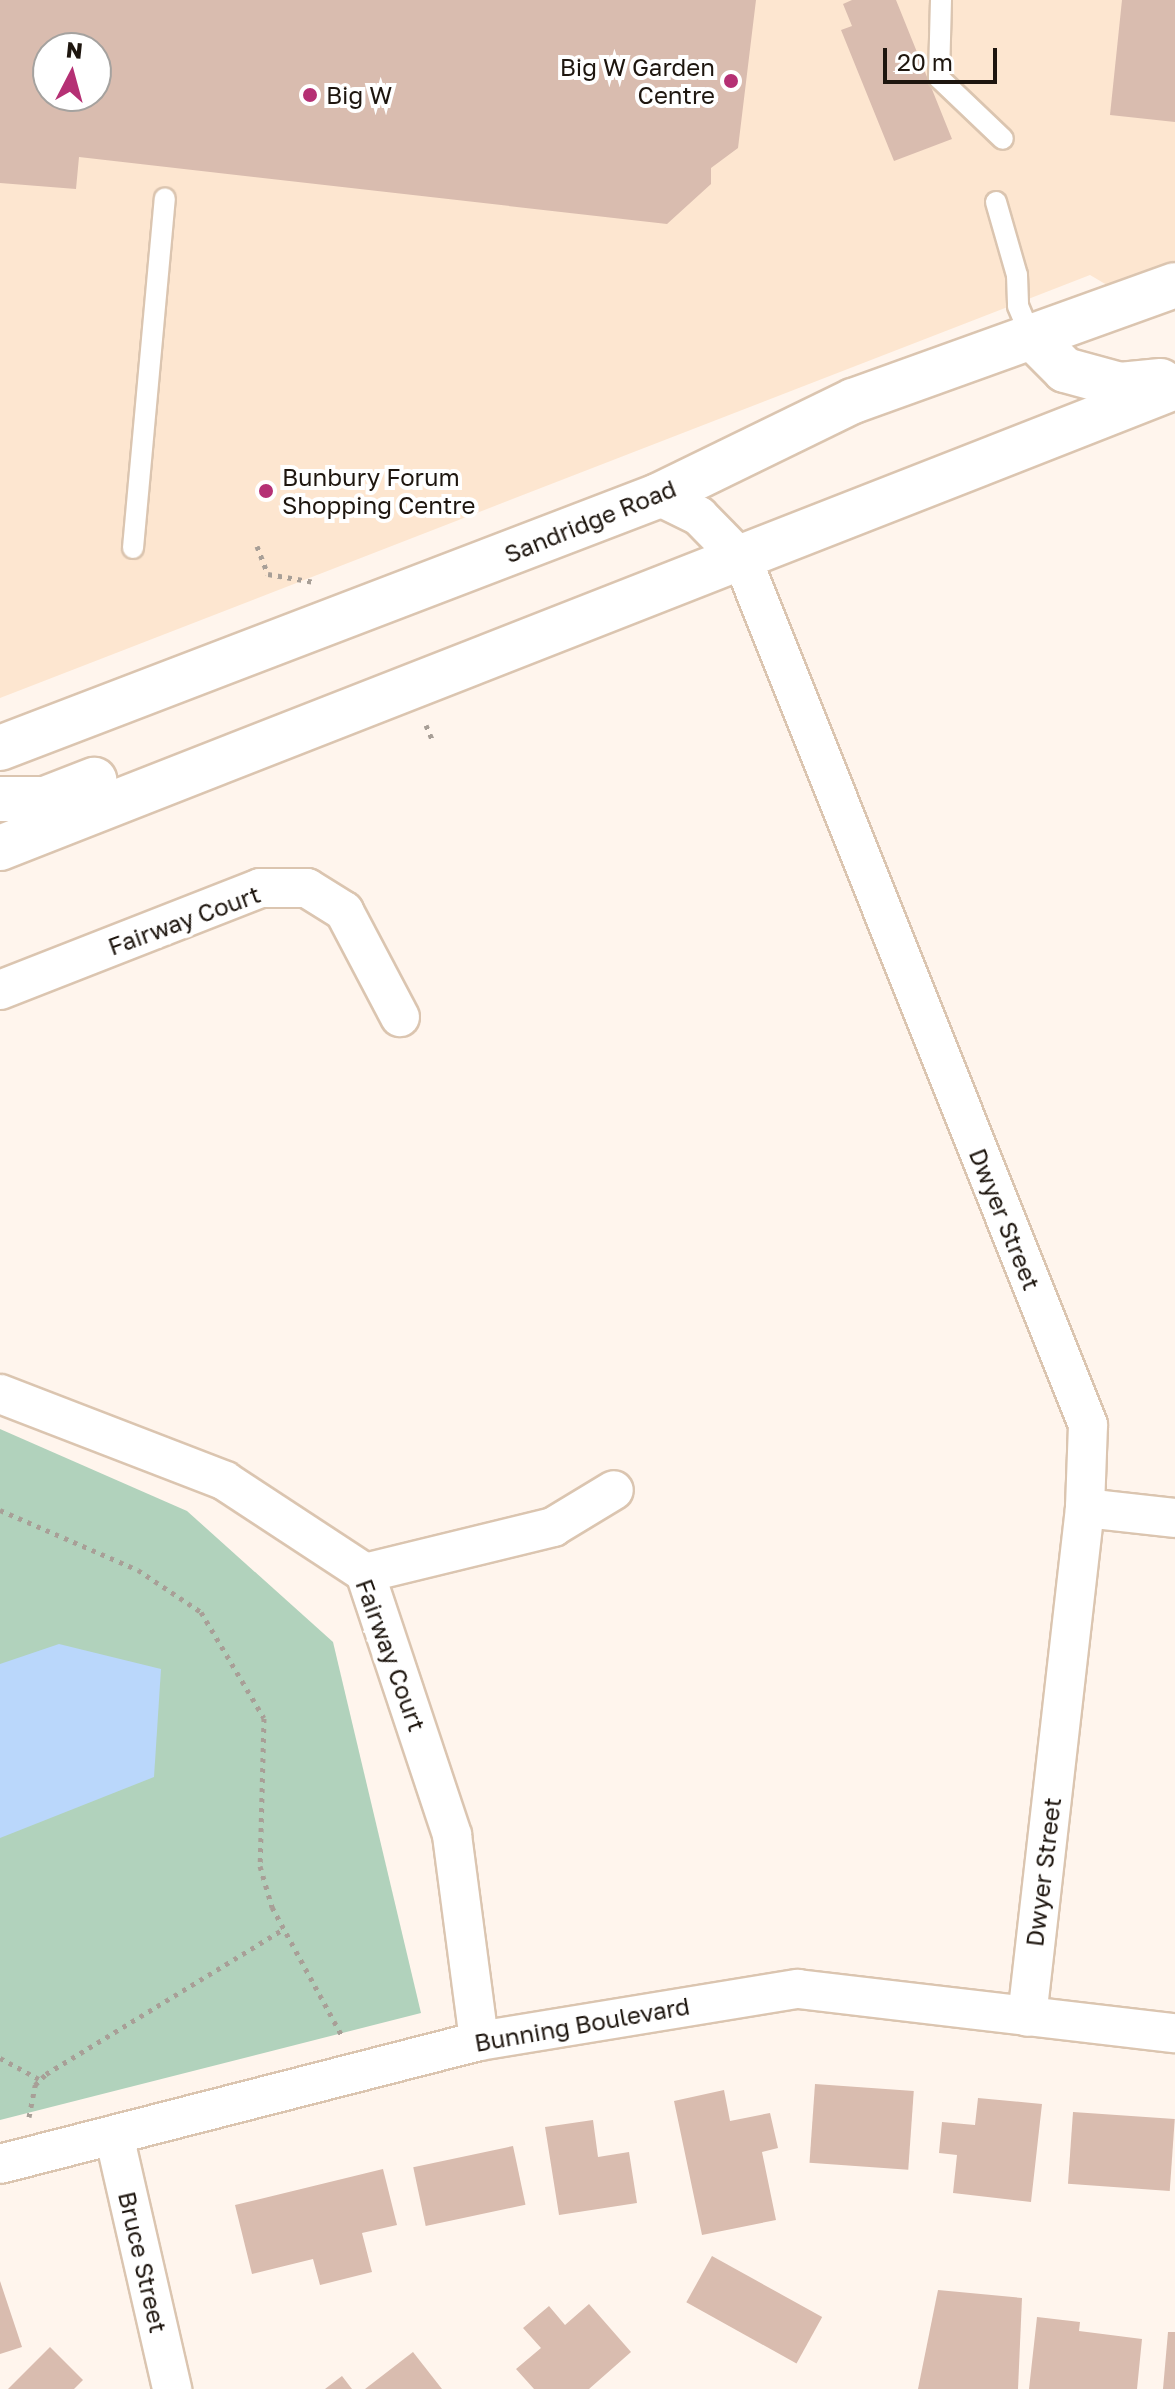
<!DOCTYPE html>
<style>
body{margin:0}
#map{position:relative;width:1175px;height:2389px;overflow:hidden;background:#fff5ed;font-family:"Golos Text",sans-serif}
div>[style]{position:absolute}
.built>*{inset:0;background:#fde6d0}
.green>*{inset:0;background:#b1d2bc}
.water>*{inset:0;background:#bad7fb}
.building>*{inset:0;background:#d9bcaf;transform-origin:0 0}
.path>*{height:5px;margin-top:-2.5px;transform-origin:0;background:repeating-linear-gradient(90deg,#a89f97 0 4px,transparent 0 10px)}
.roads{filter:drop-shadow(2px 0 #dbc5b0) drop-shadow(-2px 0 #dbc5b0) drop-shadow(0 2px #dbc5b0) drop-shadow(0 -2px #dbc5b0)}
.service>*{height:20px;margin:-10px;padding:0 10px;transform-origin:10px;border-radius:10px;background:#fff}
.minor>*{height:38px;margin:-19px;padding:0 19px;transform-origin:19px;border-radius:19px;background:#fff}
.primary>*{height:44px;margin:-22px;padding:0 22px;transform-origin:22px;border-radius:22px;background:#fff}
.dots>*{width:22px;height:22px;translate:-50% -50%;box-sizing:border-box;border:4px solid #fff;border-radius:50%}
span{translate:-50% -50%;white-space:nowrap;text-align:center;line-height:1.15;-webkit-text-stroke:8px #fff;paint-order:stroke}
.poi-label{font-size:24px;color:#1e160f}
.right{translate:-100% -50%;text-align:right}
.left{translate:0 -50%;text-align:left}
.street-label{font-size:24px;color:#1e160f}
.north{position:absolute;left:32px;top:32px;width:80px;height:80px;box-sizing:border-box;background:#fff;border:2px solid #a5a29f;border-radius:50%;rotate:6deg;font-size:22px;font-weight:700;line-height:32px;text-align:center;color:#1e160f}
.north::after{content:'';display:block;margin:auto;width:28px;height:36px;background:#b53074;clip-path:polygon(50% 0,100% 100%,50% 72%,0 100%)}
.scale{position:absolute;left:883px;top:48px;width:114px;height:36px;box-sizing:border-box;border:4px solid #1e160f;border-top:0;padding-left:10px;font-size:24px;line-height:28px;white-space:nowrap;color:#1e160f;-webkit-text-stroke:6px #fff;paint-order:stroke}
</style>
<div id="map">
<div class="built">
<i style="clip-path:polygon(evenodd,0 0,1175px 0,1175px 266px,1129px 283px,1107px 285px,1090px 275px,0 698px,0 0,48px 48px,96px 48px,96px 96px,48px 96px,48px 48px)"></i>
</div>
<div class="green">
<i style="clip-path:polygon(0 1429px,187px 1511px,333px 1642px,421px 2013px,0 2120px)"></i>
</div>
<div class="water">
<i style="clip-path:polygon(59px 1644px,161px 1669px,154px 1777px,0 1838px,0 1664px)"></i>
</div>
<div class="building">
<i style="clip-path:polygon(evenodd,0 0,756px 0,738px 148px,711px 168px,711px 184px,667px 224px,79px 157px,76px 189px,0 183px,0 0,48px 48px,96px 48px,96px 96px,48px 96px,48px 48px)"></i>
<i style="clip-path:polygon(852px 0,896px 0,952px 139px,894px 161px,841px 30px,852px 26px,843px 4px)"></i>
<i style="clip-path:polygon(1122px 0,1175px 0,1175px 122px,1110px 115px)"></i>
<i style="left:815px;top:2084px;width:99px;height:79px;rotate:4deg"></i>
<i style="clip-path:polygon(724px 2090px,730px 2121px,770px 2113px,778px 2148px,762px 2152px,776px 2220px,702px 2235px,674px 2101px)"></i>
<i style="clip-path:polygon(978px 2098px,1042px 2104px,1031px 2202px,953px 2193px,957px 2155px,939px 2153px,942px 2122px,975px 2125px)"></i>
<i style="left:1073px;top:2112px;width:102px;height:72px;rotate:4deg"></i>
<i style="clip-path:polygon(593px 2120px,598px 2157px,629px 2152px,637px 2203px,559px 2215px,545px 2127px)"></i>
<i style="left:513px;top:2146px;width:60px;height:102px;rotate:78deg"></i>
<i style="clip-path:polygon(383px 2169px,397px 2225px,362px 2233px,372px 2272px,320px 2285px,313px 2259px,252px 2274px,235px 2205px)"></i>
<i style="left:712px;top:2256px;width:126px;height:53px;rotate:29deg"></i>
<i style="clip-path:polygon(0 2281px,22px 2347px,0 2354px)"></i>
<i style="clip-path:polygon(938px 2290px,1022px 2298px,1018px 2389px,918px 2389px)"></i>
<i style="clip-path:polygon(589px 2304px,631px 2352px,589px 2389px,534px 2389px,516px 2369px,541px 2348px,523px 2328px,549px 2306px,565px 2325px)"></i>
<i style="clip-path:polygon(1037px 2317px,1080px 2322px,1079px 2331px,1142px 2339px,1137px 2389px,1029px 2389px)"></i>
<i style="clip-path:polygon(1168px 2332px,1175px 2332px,1175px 2389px,1163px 2389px)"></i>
<i style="clip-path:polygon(50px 2347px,83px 2380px,74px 2389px,8px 2389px)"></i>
<i style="clip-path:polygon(413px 2352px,442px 2389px,365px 2389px)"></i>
<i style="clip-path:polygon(342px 2376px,352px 2389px,325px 2389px)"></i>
</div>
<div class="path">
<i style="left:257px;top:546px;width:30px;rotate:69deg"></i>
<i style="left:268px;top:574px;width:47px;rotate:9.9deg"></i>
<i style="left:426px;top:725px;width:15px;rotate:67deg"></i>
<i style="left:0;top:1510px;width:150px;rotate:23.5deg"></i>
<i style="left:138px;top:1570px;width:76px;rotate:33.7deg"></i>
<i style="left:201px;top:1612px;width:123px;rotate:59.3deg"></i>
<i style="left:264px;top:1718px;width:148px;rotate:91.5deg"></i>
<i style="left:260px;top:1866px;width:43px;rotate:73.7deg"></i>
<i style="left:272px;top:1907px;width:149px;rotate:61.5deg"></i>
<i style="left:0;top:2058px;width:44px;rotate:28.3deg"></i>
<i style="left:29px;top:2117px;width:33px;rotate:-79deg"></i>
<i style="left:35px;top:2085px;width:16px;rotate:-45deg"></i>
<i style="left:46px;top:2074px;width:279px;rotate:-31.4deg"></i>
</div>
<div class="roads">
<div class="service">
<i style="left:941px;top:0;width:78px;rotate:91.5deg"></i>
<i style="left:939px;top:78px;width:88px;rotate:43.6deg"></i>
<i style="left:996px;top:202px;width:76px;rotate:74deg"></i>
<i style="left:1017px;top:275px;width:31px;rotate:88deg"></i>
<i style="left:1018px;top:306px;width:33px;rotate:67deg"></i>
<i style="left:133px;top:548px;width:351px;rotate:-84.8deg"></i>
</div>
<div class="minor">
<i style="left:658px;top:496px;width:46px;rotate:26deg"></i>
<i style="left:699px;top:516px;width:63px;rotate:45.6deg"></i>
<i style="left:743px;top:561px;width:930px;rotate:68.23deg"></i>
<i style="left:1088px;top:1425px;width:83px;rotate:92.1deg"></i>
<i style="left:1085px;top:1508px;width:512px;rotate:96.5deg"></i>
<i style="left:0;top:990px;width:279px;rotate:-21.4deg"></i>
<i style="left:260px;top:888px;width:47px"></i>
<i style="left:307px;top:888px;width:44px;rotate:31.9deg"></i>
<i style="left:344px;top:911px;width:120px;rotate:62.2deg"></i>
<i style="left:0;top:1394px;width:241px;rotate:21.1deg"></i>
<i style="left:225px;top:1481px;width:168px;rotate:33.3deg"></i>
<i style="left:365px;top:1573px;width:276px;rotate:71.6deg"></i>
<i style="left:452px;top:1835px;width:208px;rotate:82.5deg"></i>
<i style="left:1085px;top:1508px;width:91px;rotate:6.3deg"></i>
<i style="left:365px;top:1573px;width:194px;rotate:-13.7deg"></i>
<i style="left:553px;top:1527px;width:71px;rotate:-31.2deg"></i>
<i style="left:114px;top:2135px;width:261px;rotate:77.1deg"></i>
<i style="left:0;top:2164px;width:495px;rotate:-14.4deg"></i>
<i style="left:479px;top:2041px;width:323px;rotate:-9.3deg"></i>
<i style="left:798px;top:1989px;width:380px;rotate:6.7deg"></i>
</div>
<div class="primary">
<i style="left:1031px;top:336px;width:48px;rotate:45deg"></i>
<i style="left:1065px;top:370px;width:57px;rotate:15.3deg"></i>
<i style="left:1120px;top:385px;width:41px;rotate:-5.6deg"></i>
<i style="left:0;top:748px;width:705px;rotate:-20.96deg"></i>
<i style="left:658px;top:496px;width:217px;rotate:-26deg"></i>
<i style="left:853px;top:401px;width:342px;rotate:-19.8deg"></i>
<i style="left:0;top:799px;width:45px"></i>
<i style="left:45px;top:799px;width:53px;rotate:-21.2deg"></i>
<i style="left:0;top:848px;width:1262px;rotate:-21.42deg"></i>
</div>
</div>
<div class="dots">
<i style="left:731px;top:81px;background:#b53074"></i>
<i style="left:310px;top:95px;background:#b53074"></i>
<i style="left:266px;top:491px;background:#b53074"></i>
</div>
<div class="poi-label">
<span class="right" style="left:715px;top:81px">Big W Garden<br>Centre</span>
<span class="left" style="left:326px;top:95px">Big W</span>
<span class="left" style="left:282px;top:491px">Bunbury Forum<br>Shopping Centre</span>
</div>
<div class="street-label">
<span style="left:590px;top:521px;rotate:-22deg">Sandridge Road</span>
<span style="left:184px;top:920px;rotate:-20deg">Fairway Court</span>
<span style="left:1005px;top:1219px;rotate:68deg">Dwyer Street</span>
<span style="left:391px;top:1655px;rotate:70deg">Fairway Court</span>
<span style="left:1043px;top:1872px;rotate:-83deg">Dwyer Street</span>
<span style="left:582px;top:2024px;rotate:-10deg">Bunning Boulevard</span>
<span style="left:143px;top:2262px;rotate:77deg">Bruce Street</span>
</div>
<div class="north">N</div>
<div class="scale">20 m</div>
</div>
